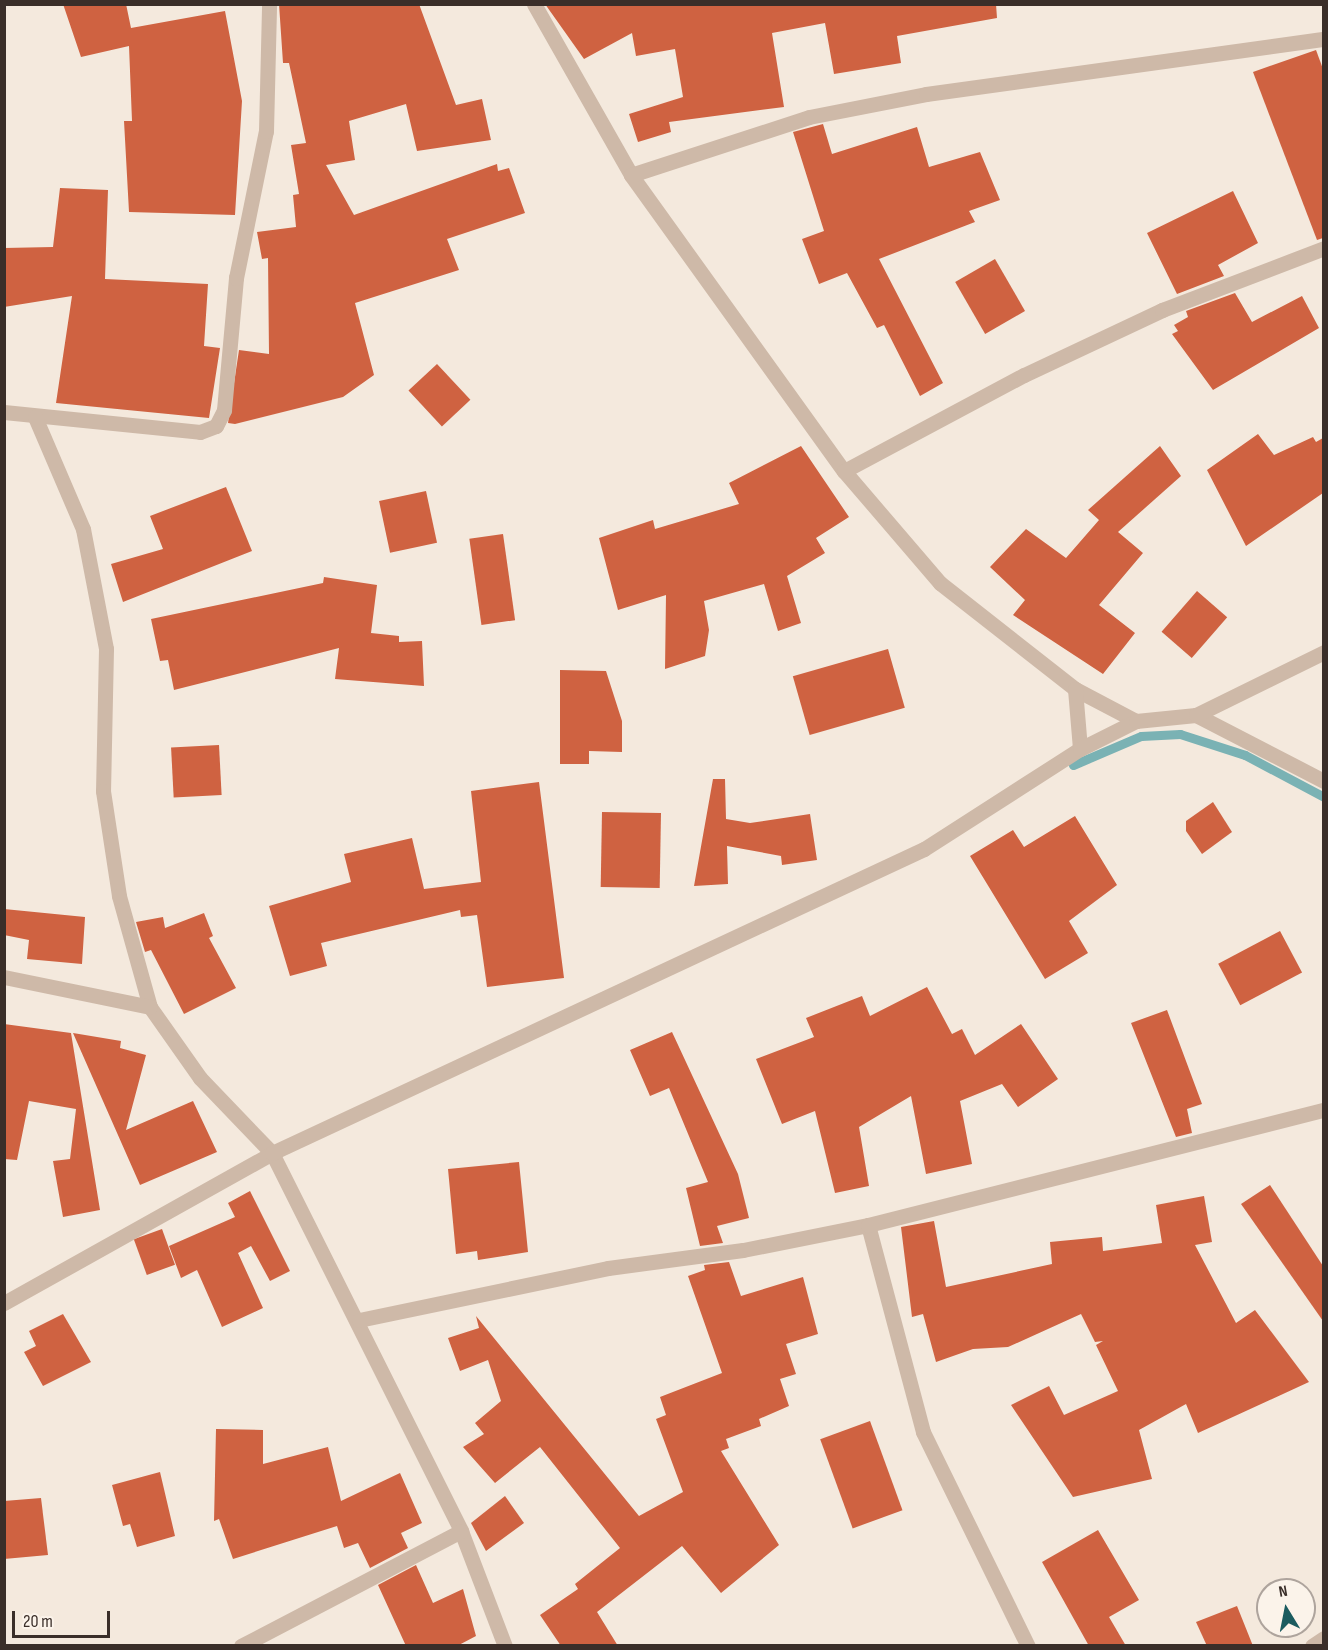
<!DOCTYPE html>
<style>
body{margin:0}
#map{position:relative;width:1328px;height:1650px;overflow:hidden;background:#f4e9dd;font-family:"Sofia Sans Condensed",sans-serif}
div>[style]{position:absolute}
.stream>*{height:9px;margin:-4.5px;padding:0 4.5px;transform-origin:4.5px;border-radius:4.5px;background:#7ab2b4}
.building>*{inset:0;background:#cf6241;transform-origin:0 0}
.minor>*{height:15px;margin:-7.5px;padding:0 7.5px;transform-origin:7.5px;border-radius:7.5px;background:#ceb9a8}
span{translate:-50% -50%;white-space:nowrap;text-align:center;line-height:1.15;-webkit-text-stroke:4.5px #fbf3ea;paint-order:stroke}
.frame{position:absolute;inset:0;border:6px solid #3a2e29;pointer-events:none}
.north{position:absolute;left:1256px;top:1578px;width:60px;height:60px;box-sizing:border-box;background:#fbf3ea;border:2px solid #aea49d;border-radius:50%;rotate:350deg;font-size:16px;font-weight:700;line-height:24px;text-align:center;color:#3a2e29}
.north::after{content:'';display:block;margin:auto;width:21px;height:27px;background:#1b5b5f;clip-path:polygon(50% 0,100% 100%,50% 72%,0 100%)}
.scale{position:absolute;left:12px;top:1611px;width:98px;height:27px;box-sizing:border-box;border:3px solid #3a2e29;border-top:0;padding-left:8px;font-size:18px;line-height:21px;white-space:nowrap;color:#3a2e29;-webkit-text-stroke:4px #fbf3ea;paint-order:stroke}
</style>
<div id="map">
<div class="stream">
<i style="left:1073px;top:765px;width:74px;rotate:-23.1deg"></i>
<i style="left:1141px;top:736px;width:39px;rotate:-3deg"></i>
<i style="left:1180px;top:734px;width:68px;rotate:17.9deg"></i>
<i style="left:1245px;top:755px;width:89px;rotate:28deg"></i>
</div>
<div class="building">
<i style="clip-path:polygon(63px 4px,126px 4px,131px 28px,225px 11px,242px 101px,235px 215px,129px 212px,124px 121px,132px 121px,129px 46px,81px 57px)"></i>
<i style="clip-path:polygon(279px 4px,419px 4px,456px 105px,482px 99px,491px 140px,417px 151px,406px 104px,349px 121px,355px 160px,326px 165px,354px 215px,497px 164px,498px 171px,509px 168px,525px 213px,447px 239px,459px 270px,355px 303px,374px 375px,343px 397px,235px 424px,228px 423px,239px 350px,269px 354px,268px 258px,262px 259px,257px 232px,296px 227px,293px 195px,299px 194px,291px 145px,306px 143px,289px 63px,283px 63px)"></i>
<i style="clip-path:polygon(545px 4px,996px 4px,997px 18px,897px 36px,901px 63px,834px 74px,825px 23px,772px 33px,784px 107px,669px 122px,671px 132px,638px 142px,629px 114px,683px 97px,675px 49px,636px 56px,632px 33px,584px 59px)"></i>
<i style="clip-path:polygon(1316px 50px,1323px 69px,1323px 238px,1317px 240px,1253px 72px)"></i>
<i style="clip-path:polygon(823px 124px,832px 154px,917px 127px,929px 167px,980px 152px,1000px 200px,969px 211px,975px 222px,879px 259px,943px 383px,920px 396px,884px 325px,877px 328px,847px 273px,819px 284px,802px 239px,824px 231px,793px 132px)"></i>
<i style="clip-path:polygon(60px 188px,108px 190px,105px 279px,208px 284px,204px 346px,220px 348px,209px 418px,56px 403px,72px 296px,4px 307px,4px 248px,53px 247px)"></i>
<i style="clip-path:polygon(1233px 191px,1258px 243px,1218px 265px,1224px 276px,1177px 294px,1147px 233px)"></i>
<i style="left:995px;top:259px;width:60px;height:46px;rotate:60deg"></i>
<i style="clip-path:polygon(1235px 293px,1252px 322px,1302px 296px,1319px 328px,1213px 390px,1172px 334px,1178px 331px,1174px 325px,1188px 317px,1186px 311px)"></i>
<i style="left:437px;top:364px;width:49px;height:39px;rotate:47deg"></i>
<i style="clip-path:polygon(1258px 434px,1274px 455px,1313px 437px,1316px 442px,1323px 438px,1323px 493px,1246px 546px,1207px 470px)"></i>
<i style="clip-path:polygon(801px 446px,849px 517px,816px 538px,825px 553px,787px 576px,801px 623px,778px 631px,764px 584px,704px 601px,709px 630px,705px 656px,665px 669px,666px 595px,618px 610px,599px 538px,653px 520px,655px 529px,739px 504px,729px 483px)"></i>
<i style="clip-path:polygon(1160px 446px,1181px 476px,1118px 532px,1143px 553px,1099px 605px,1135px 633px,1103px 674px,1013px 615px,1025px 600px,990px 567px,1026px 529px,1066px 558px,1099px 520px,1088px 510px)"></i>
<i style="clip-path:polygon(226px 487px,252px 551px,123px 602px,111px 564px,163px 549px,150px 516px)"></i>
<i style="left:426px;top:491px;width:53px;height:48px;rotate:78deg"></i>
<i style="left:503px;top:534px;width:87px;height:34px;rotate:82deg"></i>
<i style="clip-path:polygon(324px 577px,377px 585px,371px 633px,399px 636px,399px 642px,422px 641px,424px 686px,335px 679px,339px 648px,174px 690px,168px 660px,160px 661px,151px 619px,323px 583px)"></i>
<i style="left:1197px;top:591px;width:40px;height:54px;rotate:41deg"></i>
<i style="left:888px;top:649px;width:61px;height:99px;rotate:74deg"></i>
<i style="clip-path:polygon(560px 670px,606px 671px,622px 721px,622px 752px,589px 751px,589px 764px,560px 764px)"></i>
<i style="left:219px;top:745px;width:50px;height:48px;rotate:87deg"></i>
<i style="clip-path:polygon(713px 779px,725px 779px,726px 819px,750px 823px,810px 814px,817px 860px,782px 865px,781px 856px,727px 846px,728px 884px,694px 886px)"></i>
<i style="clip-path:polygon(539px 782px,564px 978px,487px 987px,477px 915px,461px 917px,460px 910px,321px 943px,327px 966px,290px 976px,269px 906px,351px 882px,344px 854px,412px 838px,424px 889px,481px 882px,471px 791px)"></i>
<i style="clip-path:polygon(1213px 802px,1232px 832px,1202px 854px,1186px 831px,1186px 821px)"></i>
<i style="left:602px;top:812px;width:59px;height:75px;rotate:1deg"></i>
<i style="clip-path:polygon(1075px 816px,1117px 885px,1069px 921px,1088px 953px,1045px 979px,970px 856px,1013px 830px,1024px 847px)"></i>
<i style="clip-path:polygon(4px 909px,85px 917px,82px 964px,27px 959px,29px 940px,4px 935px)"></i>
<i style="clip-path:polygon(204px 913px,213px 936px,209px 938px,236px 988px,184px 1014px,151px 950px,145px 952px,136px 922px,163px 917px,165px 928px)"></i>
<i style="left:1280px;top:931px;width:47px;height:70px;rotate:62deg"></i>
<i style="clip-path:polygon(927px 987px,952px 1034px,962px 1029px,975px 1055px,1021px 1024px,1058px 1079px,1018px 1107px,1002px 1084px,960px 1101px,972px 1164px,926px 1174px,911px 1096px,859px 1127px,869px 1186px,835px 1193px,815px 1111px,782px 1124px,756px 1059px,814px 1037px,806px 1018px,862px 996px,870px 1016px)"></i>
<i style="clip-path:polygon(1167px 1010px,1202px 1104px,1187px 1109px,1192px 1133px,1176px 1137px,1131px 1023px)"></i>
<i style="clip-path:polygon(4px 1024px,71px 1033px,100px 1210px,63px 1217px,53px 1161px,70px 1159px,76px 1109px,29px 1101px,17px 1160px,4px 1159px)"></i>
<i style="clip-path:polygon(672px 1032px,738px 1174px,749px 1218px,717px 1226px,723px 1243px,700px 1246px,686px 1188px,708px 1182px,669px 1088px,650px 1096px,630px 1050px)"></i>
<i style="clip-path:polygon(73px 1033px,121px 1041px,120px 1048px,146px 1055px,126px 1130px,193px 1101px,217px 1152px,140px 1185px)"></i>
<i style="clip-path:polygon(519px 1162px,528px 1252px,478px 1260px,477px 1251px,456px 1254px,448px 1169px)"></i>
<i style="clip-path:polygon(1270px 1185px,1323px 1266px,1323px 1321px,1241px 1204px)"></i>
<i style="clip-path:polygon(250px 1191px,290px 1271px,270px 1281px,251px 1246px,238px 1253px,263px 1308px,222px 1327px,197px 1270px,181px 1278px,169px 1246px,235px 1217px,228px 1203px)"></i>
<i style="clip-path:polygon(1204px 1196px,1212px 1242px,1195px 1245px,1236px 1323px,1255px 1310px,1309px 1382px,1198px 1433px,1186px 1404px,1139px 1430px,1152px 1479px,1073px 1497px,1011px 1405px,1049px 1386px,1064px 1415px,1118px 1391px,1096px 1345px,1103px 1341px,1095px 1342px,1081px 1314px,1008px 1347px,973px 1349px,936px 1362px,923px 1314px,912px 1317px,901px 1227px,934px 1221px,946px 1287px,1052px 1264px,1050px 1242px,1102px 1237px,1103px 1251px,1162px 1243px,1156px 1205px)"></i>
<i style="left:162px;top:1229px;width:38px;height:30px;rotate:70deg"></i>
<i style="clip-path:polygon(729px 1262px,741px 1296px,803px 1277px,818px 1334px,786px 1344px,796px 1374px,780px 1379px,789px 1406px,759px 1419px,761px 1426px,726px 1439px,729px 1448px,721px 1451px,779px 1545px,721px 1593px,682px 1546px,597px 1612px,618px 1646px,561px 1646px,540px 1615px,578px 1589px,575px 1584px,620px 1548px,540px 1447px,495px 1483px,463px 1447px,484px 1434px,475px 1423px,501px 1401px,488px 1360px,460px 1371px,448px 1338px,479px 1328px,476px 1316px,639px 1516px,683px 1492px,656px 1419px,666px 1415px,660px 1397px,722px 1373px,688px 1276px,705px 1270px,704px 1265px)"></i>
<i style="clip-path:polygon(63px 1314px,91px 1362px,43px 1386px,24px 1352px,36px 1346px,29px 1331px)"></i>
<i style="left:870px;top:1421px;width:95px;height:53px;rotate:70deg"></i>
<i style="clip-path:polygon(216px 1429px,263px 1430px,263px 1464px,328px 1447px,341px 1501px,400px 1473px,422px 1523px,401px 1533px,408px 1548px,370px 1568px,358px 1543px,344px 1548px,337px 1526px,233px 1559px,219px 1519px,214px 1521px)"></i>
<i style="clip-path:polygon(160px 1472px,175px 1536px,137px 1547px,130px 1524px,123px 1526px,112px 1485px)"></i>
<i style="clip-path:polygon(505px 1496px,524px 1523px,486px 1551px,471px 1523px)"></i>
<i style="clip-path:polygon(41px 1498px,48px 1555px,4px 1559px,4px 1501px)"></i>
<i style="clip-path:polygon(1098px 1530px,1139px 1600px,1109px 1617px,1126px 1646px,1089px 1646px,1042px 1562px)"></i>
<i style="clip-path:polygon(416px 1565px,433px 1603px,463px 1589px,476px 1636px,457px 1646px,406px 1646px,378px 1585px)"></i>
<i style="clip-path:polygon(1237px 1606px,1253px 1646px,1207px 1646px,1196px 1622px)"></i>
</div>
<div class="minor">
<i style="left:534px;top:4px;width:197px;rotate:60.4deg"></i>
<i style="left:631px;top:175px;width:365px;rotate:54.3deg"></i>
<i style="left:844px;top:471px;width:148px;rotate:49.4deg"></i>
<i style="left:940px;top:583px;width:172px;rotate:38.1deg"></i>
<i style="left:1075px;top:689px;width:69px;rotate:27.7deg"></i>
<i style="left:631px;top:175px;width:187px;rotate:-18deg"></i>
<i style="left:809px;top:117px;width:119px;rotate:-11.1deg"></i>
<i style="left:926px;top:94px;width:402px;rotate:-7.9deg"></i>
<i style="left:4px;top:412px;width:197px;rotate:5.8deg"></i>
<i style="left:200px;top:432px;width:17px;rotate:-21deg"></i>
<i style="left:216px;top:426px;width:18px;rotate:-63deg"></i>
<i style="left:224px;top:410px;width:133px;rotate:-84.8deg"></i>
<i style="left:236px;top:278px;width:150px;rotate:-78.5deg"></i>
<i style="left:266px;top:131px;width:127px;rotate:-88.6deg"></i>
<i style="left:35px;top:417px;width:122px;rotate:66.8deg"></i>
<i style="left:83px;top:529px;width:122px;rotate:79.1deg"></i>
<i style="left:106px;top:649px;width:142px;rotate:91.2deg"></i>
<i style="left:103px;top:791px;width:106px;rotate:81.3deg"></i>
<i style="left:119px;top:896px;width:115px;rotate:74.4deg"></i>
<i style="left:150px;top:1007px;width:87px;rotate:54.8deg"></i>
<i style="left:200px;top:1078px;width:104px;rotate:46.2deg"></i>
<i style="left:272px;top:1153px;width:423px;rotate:63.4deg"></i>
<i style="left:461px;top:1531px;width:123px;rotate:69.1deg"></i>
<i style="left:844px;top:471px;width:204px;rotate:-28.1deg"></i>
<i style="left:1024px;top:375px;width:153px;rotate:-25.2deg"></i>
<i style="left:1162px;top:310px;width:173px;rotate:-20.9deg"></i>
<i style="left:1075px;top:689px;width:60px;rotate:85.2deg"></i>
<i style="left:1196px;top:715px;width:144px;rotate:27.3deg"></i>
<i style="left:4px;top:977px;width:149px;rotate:11.6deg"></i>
<i style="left:868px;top:1225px;width:214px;rotate:75.1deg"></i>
<i style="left:923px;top:1432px;width:238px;rotate:63.9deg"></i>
<i style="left:4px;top:1303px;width:307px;rotate:-29.2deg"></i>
<i style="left:272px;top:1153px;width:719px;rotate:-25deg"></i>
<i style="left:924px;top:849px;width:185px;rotate:-32.7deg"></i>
<i style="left:1080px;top:749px;width:63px;rotate:-26.6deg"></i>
<i style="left:1136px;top:721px;width:60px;rotate:-5.7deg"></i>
<i style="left:1196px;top:715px;width:143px;rotate:-26.2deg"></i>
<i style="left:359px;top:1320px;width:254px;rotate:-11.8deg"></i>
<i style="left:608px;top:1268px;width:136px;rotate:-7.6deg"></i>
<i style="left:743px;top:1250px;width:127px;rotate:-11.3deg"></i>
<i style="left:868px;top:1225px;width:470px;rotate:-14.2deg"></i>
<i style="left:241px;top:1646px;width:248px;rotate:-27.6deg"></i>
<i style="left:1312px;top:1646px;width:14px;rotate:-34deg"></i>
</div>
<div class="frame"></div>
<div class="north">N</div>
<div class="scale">20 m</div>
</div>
